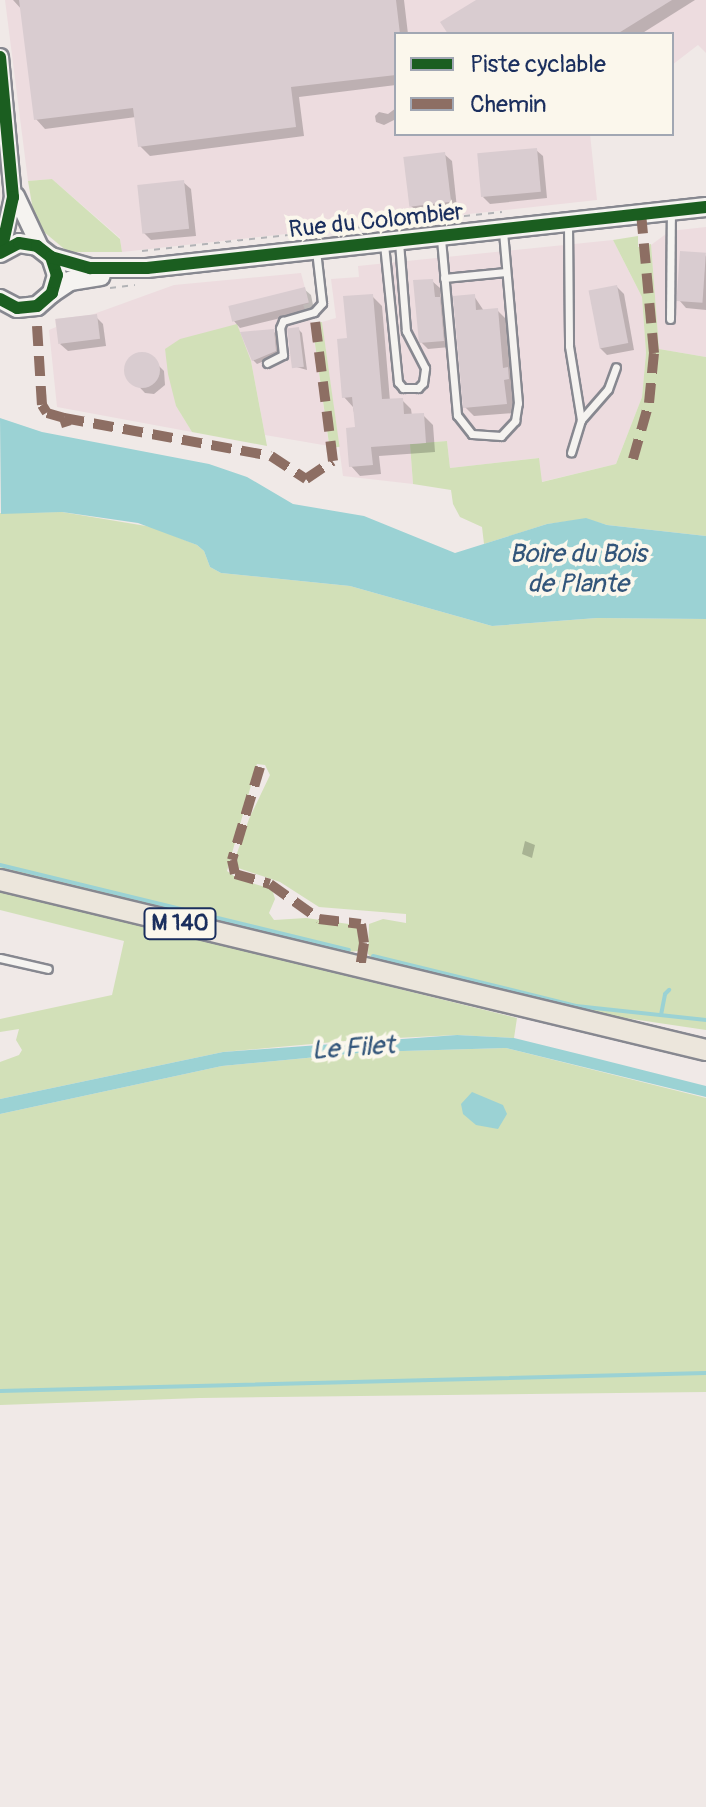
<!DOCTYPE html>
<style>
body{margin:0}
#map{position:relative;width:706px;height:1807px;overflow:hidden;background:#f0e9e7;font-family:Pangolin,sans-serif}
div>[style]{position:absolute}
.built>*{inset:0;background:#eddcdf}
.green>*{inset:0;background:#d2e0b8;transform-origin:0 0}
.water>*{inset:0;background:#9bd2d4}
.shadow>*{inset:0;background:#0003}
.stream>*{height:4px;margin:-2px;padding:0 2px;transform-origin:2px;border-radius:2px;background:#9bd2d4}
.building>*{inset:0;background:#d9ccd0;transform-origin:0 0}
.round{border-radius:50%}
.path>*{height:2px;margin-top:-1px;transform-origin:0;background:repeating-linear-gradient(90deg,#b2b3b6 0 6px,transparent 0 12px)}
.roads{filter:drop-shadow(2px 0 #878890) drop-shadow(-2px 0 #878890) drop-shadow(0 2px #878890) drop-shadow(0 -2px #878890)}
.service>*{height:7px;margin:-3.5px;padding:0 3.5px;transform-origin:3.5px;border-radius:3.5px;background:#f5f3f0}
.tertiary>*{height:16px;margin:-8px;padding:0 8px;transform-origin:8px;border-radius:8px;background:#f5f3f0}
.secondary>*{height:18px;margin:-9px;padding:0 9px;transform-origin:9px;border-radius:9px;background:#f5f3f0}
.primary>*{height:20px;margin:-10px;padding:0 10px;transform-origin:10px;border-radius:10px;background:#ece6dc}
.quiet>*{height:10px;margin-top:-5px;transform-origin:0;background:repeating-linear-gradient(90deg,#8d6e63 0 20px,transparent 0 30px)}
.cycleway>*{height:12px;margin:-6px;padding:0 6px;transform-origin:6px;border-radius:6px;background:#1b5e20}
span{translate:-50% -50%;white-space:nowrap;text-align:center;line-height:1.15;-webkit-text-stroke:8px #fbf7ec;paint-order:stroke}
.shield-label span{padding:2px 6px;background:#fbf7ec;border:2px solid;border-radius:6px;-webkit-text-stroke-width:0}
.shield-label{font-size:22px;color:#1b2f5e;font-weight:700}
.street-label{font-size:24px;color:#1b2f5e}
.water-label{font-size:26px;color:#32557a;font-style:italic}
.legend{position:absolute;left:394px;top:32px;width:280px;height:104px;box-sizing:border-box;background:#fbf7ec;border:2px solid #a1a7b3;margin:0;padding:10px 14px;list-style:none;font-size:24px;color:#1b2f5e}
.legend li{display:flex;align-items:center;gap:16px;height:40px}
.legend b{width:40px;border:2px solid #a1a7b3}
</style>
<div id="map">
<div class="built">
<i style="clip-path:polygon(5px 0,706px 0,706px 53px,698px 45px,672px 65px,672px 34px,396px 34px,396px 134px,590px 134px,597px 200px,122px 252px,120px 238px,52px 179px,28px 181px)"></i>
<i style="clip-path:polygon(706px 227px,706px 357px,659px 349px,651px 245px,670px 231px)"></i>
<i style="clip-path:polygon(613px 240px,642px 297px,646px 353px,642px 397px,616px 464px,541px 482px,538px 458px,450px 468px,447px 441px,410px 444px,413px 484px,343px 476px,322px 322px,336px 318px,331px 279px,359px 277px,358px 266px)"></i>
<i style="clip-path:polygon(301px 273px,309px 303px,303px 305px,312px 324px,329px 446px,265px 435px,251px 361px,165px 349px,176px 406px,192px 432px,57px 407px,49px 330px,56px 327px,55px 319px,91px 315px,174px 285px)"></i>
</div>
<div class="green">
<i style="clip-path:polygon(52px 179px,120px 239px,122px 252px,68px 252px,44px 232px,34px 216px,28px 181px)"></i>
<i style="clip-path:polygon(638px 236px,638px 247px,651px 244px,659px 349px,706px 357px,706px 536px,607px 525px,586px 519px,547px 524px,484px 544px,482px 527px,460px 517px,453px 504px,451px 490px,413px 484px,410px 444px,447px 441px,450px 468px,539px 458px,542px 482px,616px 464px,642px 397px,646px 353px,642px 297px,613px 240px)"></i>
<i style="left:322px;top:322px;width:126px;height:10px;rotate:82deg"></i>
<i style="clip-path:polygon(237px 324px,251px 361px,267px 446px,192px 432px,176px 406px,168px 374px,165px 349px,180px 339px)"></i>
<i style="clip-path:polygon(62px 512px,152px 527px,197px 545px,204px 551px,210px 567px,221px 573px,350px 586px,492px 626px,597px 618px,706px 619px,706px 1030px,571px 1010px,372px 959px,368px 954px,369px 924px,383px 919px,406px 923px,406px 914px,319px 907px,280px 882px,238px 868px,236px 856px,249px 819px,270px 775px,265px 765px,257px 764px,227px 871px,238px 879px,272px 889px,275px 899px,269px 913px,274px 920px,306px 918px,356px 925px,362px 941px,358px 951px,338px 953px,0 870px,0 513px)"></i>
<i style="clip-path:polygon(0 890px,517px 1018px,514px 1038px,457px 1035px,356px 1040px,223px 1052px,0 1099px,0 1062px,19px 1055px,22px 1050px,16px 1040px,19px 1029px,0 1032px,0 1019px,112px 995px,124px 941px,0 910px)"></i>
<i style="clip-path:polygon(506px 1048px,706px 1098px,706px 1392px,200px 1398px,0 1405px,0 1114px,222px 1066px,369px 1052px)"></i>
</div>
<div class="water">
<i style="clip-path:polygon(0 418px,42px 432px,209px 464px,247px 477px,293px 504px,364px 516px,455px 553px,547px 524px,586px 518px,607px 525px,706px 536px,706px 619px,597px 618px,492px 626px,350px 586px,221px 573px,210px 567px,204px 551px,197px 545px,138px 523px,62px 512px,1px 514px)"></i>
<i style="clip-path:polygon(457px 1035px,514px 1038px,587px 1056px,706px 1086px,706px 1097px,506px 1048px,369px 1052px,222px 1066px,0 1114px,0 1099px,223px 1052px)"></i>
<i style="clip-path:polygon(472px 1092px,503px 1105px,507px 1114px,498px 1129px,476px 1125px,463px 1114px,461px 1104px)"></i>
</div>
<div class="shadow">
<i style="clip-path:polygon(13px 0,404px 0,408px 34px,396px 34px,396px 85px,299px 97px,304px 136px,150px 156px,140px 146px,136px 117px,45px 129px,36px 119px,23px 11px)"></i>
<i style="clip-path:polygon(480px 0,695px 0,641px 34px,450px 34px)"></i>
<i style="clip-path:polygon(396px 108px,396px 119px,384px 125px,376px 122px,375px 116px,379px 112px,388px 114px)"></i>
<i style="clip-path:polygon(536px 150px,543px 156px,547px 198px,490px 204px,483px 197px)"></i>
<i style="clip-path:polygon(444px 154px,452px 161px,457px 208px,417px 212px,410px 205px)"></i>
<i style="clip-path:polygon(183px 182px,191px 189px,196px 236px,151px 240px,144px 233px)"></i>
<i style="clip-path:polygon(706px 255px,706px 310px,686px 308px,679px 300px)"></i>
<i style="clip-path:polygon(432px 281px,440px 288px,441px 301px,446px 306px,450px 347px,428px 349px,421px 342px)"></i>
<i style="clip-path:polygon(617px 287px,624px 294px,634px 350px,607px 355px,600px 348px)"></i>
<i style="clip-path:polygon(304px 289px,311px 295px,314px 310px,240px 328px,234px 321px)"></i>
<i style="clip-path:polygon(372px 296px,382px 306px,390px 401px,402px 400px,411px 409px,412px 416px,423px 415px,433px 425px,435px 452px,379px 456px,381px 474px,360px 476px,351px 466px,357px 429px,353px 407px,344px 397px,349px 340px)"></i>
<i style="clip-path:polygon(474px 296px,484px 311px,497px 310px,507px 320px,512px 373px,517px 379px,518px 388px,513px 389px,515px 413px,474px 416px,465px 407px)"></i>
<i style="clip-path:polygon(96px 317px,103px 324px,106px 346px,68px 351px,60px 344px)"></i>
<i style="clip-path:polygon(298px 329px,302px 333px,307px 370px,293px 366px)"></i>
<i style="clip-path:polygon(273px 331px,277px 335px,279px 355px,257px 364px,253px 360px)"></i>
<i style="clip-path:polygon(138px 356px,149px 356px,164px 371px,165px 385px,154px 394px,145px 393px,127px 374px,129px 362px)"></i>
<i style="clip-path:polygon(525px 841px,535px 845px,532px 858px,522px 854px)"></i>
</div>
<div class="stream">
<i style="left:0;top:865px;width:359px;rotate:13.7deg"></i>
<i style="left:373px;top:956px;width:209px;rotate:13.8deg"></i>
<i style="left:576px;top:1006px;width:131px;rotate:6.1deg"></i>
<i style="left:661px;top:1015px;width:21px;rotate:-79deg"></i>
<i style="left:665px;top:994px;width:6px;rotate:-45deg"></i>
<i style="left:0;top:1391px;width:706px;rotate:-1.46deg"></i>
</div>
<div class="building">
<i style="clip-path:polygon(19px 0,396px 0,400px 34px,396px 34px,396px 75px,291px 87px,296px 127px,138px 147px,133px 108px,34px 120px)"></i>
<i style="clip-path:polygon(476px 0,672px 0,617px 34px,448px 34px,440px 22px)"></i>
<i style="left:537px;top:148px;width:44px;height:60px;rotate:85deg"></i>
<i style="left:445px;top:152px;width:50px;height:42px;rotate:83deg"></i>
<i style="left:184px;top:180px;width:49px;height:47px;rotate:84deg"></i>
<i style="left:680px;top:251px;width:26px;height:50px;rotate:4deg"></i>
<i style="clip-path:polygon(433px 279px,435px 297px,440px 297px,444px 341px,419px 343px,413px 280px)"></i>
<i style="left:617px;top:285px;width:59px;height:29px;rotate:79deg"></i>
<i style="left:305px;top:287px;width:16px;height:79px;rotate:76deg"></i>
<i style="clip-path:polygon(373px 294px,382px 399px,403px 398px,404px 414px,424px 413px,426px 443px,371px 447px,373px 465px,349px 467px,346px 428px,355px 427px,352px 397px,342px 398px,337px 339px,347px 338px,343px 296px)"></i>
<i style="clip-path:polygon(475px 294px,476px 310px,498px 308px,503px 368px,508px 367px,509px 379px,504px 380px,507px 404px,463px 408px,453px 296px)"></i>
<i style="left:97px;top:314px;width:25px;height:42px;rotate:83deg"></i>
<i style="left:299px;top:327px;width:40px;height:12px;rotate:83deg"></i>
<i style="clip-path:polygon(274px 329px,276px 351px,252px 361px,240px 332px)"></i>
<i class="round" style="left:124px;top:352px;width:36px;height:36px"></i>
</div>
<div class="path">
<i style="left:142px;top:251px;width:362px;rotate:-6.2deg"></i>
<i style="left:110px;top:288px;width:25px;rotate:-7deg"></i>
</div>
<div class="roads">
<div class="service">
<i style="left:568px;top:225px;width:121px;rotate:89.5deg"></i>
<i style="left:569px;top:346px;width:75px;rotate:80.8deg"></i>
<i style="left:581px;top:420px;width:34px;rotate:107deg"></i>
<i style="left:441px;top:239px;width:177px;rotate:84.8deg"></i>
<i style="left:457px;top:415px;width:24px;rotate:52deg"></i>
<i style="left:472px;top:434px;width:29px;rotate:4deg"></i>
<i style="left:501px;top:436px;width:21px;rotate:-47deg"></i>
<i style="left:515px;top:421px;width:18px;rotate:-81deg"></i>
<i style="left:518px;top:403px;width:172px;rotate:-95deg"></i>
<i style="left:384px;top:244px;width:139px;rotate:84.2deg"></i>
<i style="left:398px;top:382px;width:8px;rotate:50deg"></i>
<i style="left:403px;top:388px;width:15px"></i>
<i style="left:418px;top:388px;width:7px;rotate:-45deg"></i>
<i style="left:423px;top:383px;width:15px;rotate:-82deg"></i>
<i style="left:425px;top:368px;width:42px;rotate:-117.2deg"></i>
<i style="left:406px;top:331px;width:88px;rotate:-94.5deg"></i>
<i style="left:444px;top:278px;width:62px;rotate:-5.5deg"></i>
<i style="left:670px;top:319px;width:106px;rotate:-89.5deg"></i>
<i style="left:267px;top:363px;width:18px;rotate:-27deg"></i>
<i style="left:283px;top:355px;width:27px;rotate:-96deg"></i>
<i style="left:280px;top:328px;width:8px;rotate:-67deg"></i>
<i style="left:283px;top:321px;width:32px;rotate:-16deg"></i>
<i style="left:314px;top:312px;width:12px;rotate:-48deg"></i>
<i style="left:322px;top:303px;width:53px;rotate:-96.5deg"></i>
<i style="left:581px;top:420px;width:41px;rotate:-48.9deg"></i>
<i style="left:608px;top:389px;width:23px;rotate:-70deg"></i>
<i style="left:0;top:958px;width:49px;rotate:12.9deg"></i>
</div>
<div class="tertiary">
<i style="left:0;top:57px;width:141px;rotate:84.7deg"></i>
<i style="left:13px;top:197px;width:56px;rotate:102.3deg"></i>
<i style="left:16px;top:196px;width:56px;rotate:64.8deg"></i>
</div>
<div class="secondary">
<i style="left:0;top:253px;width:21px;rotate:-28deg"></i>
<i style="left:19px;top:243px;width:18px;rotate:9deg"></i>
<i style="left:37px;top:246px;width:18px;rotate:38deg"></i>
<i style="left:51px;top:257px;width:19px;rotate:72deg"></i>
<i style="left:57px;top:275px;width:19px;rotate:106deg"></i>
<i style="left:52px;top:293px;width:20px;rotate:139deg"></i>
<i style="left:37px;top:306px;width:20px;rotate:174deg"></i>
<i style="left:17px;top:308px;width:19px;rotate:-152deg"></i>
<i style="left:51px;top:257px;width:41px;rotate:15.8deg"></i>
<i style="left:90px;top:268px;width:57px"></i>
<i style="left:147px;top:268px;width:562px;rotate:-6.23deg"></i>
<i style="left:52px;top:293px;width:22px;rotate:-34deg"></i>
<i style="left:70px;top:281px;width:31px;rotate:-9deg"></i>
</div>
<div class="primary">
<i style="left:0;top:880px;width:726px;rotate:13.54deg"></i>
</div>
</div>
<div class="quiet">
<i style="left:37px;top:326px;width:79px;rotate:86.4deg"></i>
<i style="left:42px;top:405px;width:9px;rotate:58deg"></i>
<i style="left:47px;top:413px;width:18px;rotate:16deg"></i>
<i style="left:64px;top:418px;width:9px;rotate:72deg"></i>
<i style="left:64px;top:418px;width:210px;rotate:10.4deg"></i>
<i style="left:271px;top:456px;width:42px;rotate:33.3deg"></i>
<i style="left:306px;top:479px;width:32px;rotate:-34deg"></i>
<i style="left:333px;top:461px;width:150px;rotate:-97.3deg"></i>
<i style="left:633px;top:459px;width:58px;rotate:-74.1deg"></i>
<i style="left:649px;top:403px;width:50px;rotate:-84.3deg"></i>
<i style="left:654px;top:353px;width:140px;rotate:-95.3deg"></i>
<i style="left:260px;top:767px;width:97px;rotate:106.8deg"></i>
<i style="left:232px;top:860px;width:14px;rotate:78deg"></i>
<i style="left:235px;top:874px;width:36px;rotate:16deg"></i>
<i style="left:270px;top:884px;width:60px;rotate:35.5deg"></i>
<i style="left:319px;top:919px;width:42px;rotate:6.8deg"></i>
<i style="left:361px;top:924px;width:19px;rotate:81deg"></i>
<i style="left:364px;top:943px;width:25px;rotate:99deg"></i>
</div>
<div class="cycleway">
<i style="left:0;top:57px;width:141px;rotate:84.7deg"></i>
<i style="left:13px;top:197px;width:56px;rotate:102.3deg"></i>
<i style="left:0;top:253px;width:21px;rotate:-28deg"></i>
<i style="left:19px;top:243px;width:18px;rotate:9deg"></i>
<i style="left:37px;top:246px;width:18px;rotate:38deg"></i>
<i style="left:51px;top:257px;width:19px;rotate:72deg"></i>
<i style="left:57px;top:275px;width:19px;rotate:106deg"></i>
<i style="left:52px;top:293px;width:20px;rotate:139deg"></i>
<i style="left:37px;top:306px;width:20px;rotate:174deg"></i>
<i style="left:17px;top:308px;width:19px;rotate:-152deg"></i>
<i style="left:51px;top:257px;width:41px;rotate:15.8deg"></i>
<i style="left:90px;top:268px;width:57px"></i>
<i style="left:147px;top:268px;width:562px;rotate:-6.23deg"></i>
</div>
<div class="shield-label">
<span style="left:180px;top:924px">M 140</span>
</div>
<div class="street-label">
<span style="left:376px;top:221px;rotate:-6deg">Rue du Colombier</span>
</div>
<div class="water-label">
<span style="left:578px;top:570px">Boire du Bois<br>de Plante</span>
<span style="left:353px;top:1049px;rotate:-4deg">Le Filet</span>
</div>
<ul class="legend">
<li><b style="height:10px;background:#1b5e20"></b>Piste cyclable</li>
<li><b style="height:10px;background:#8d6e63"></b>Chemin</li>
</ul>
</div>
